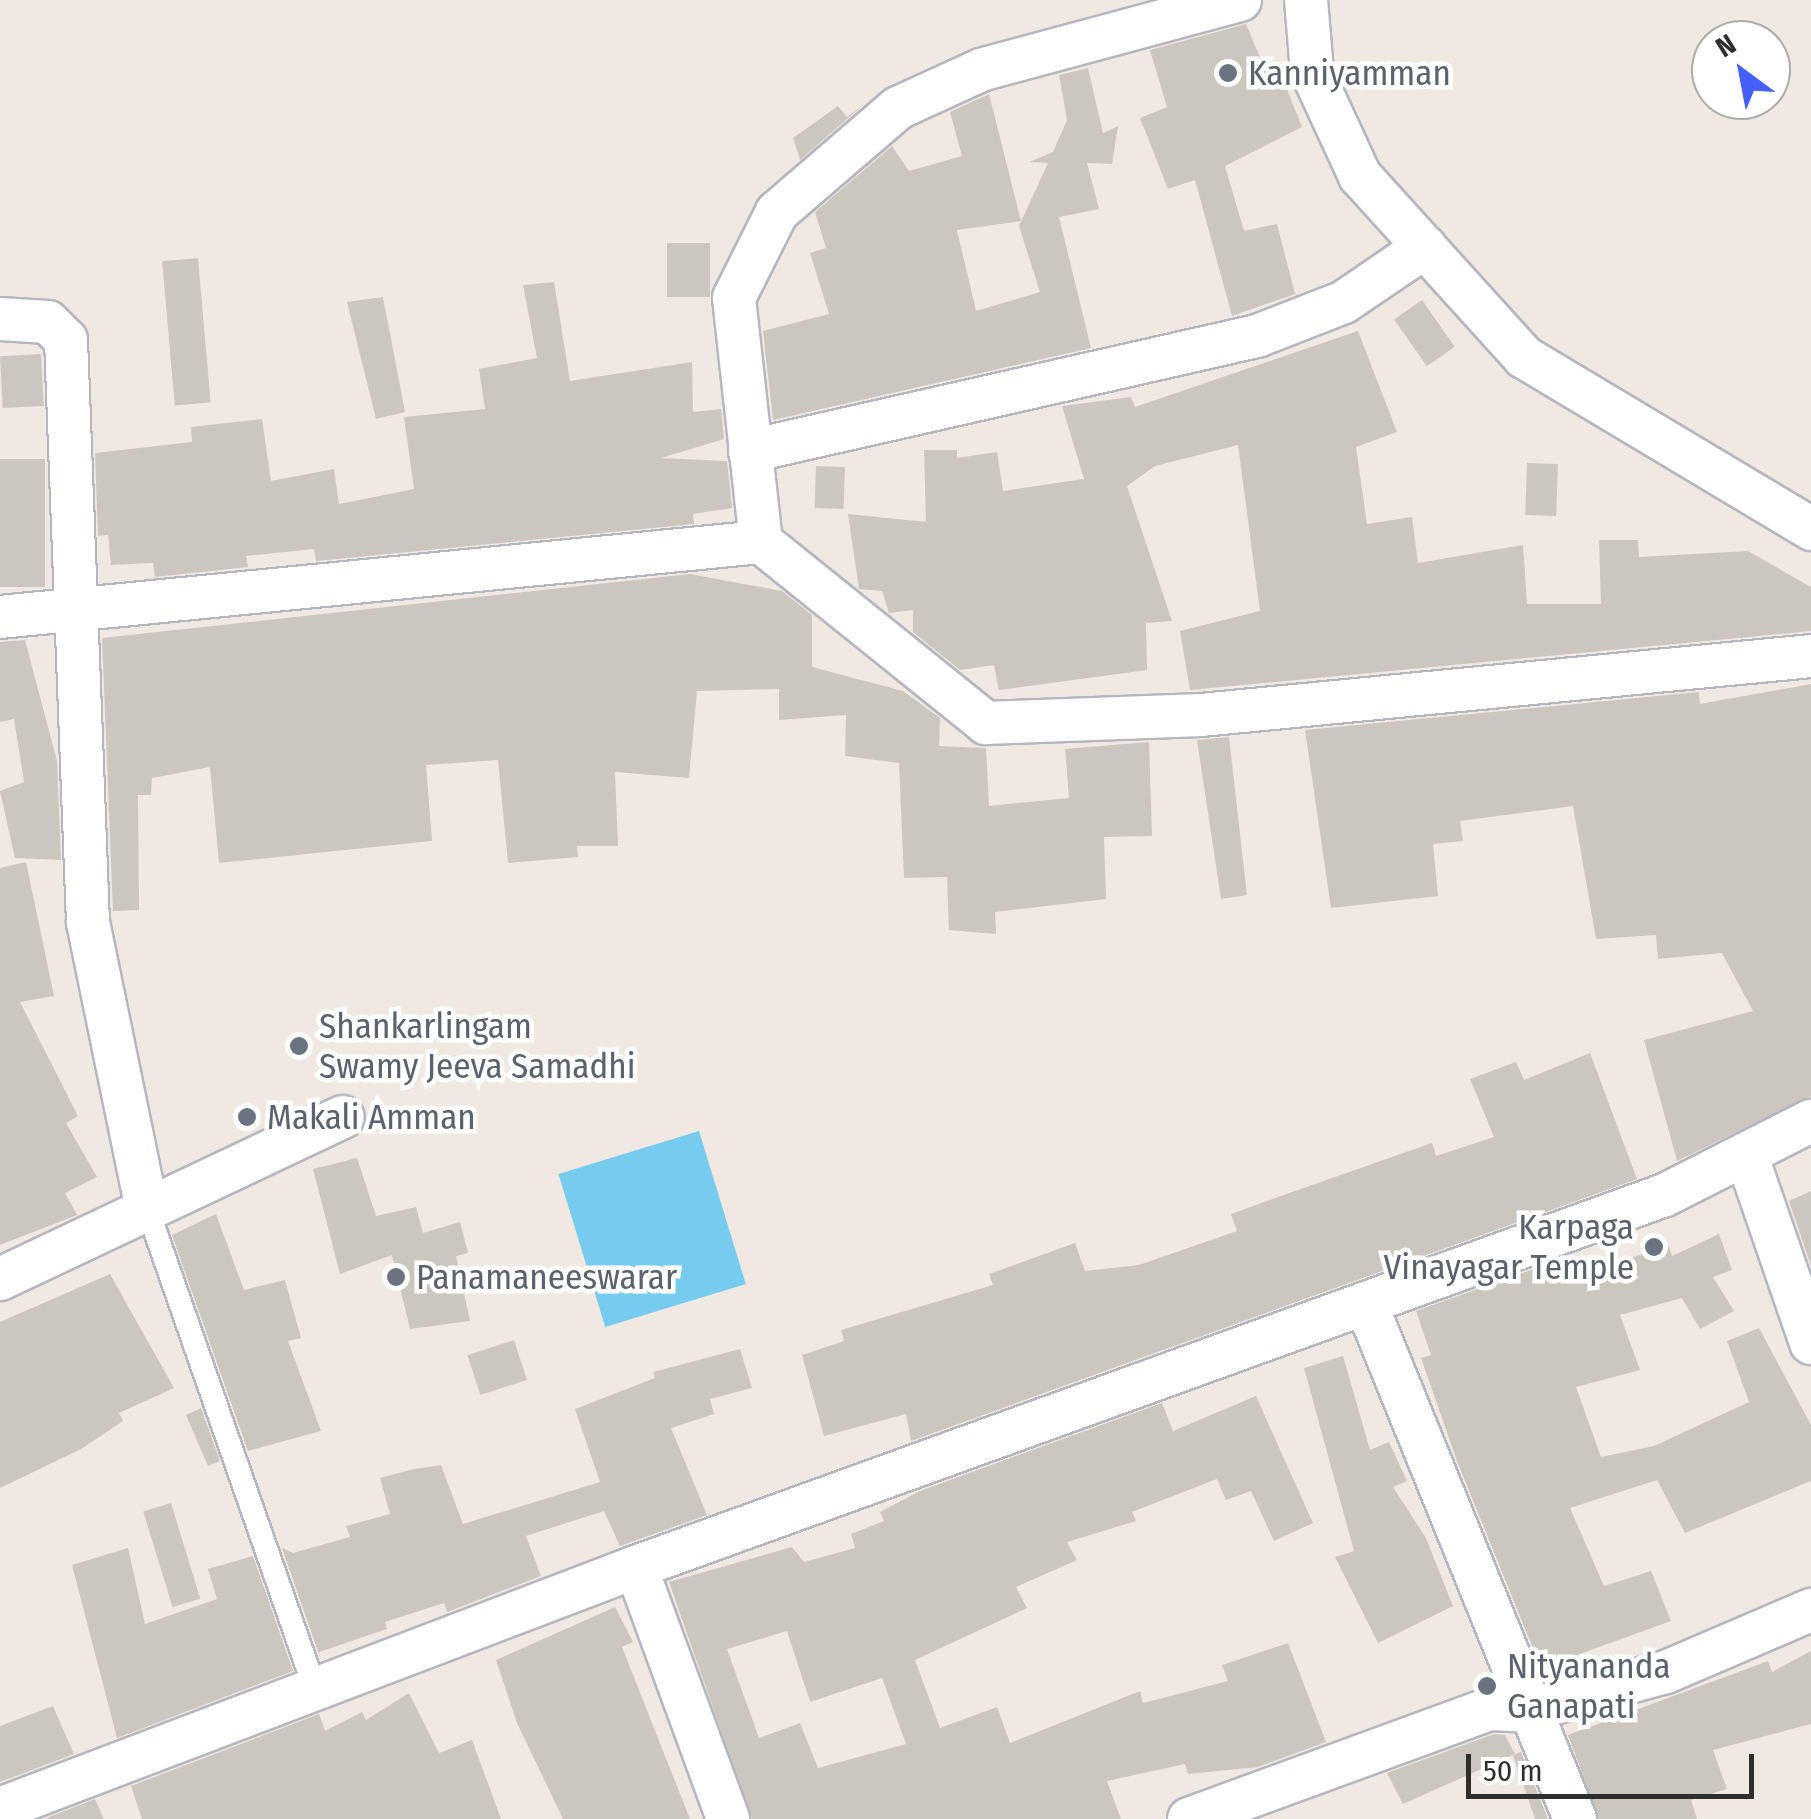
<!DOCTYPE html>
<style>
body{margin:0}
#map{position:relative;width:1811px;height:1819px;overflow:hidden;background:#efe9e1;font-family:"Fira Sans Condensed",sans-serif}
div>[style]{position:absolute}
.water>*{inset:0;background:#76cbef;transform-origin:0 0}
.building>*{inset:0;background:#cbc7bf;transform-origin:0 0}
.roads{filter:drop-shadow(2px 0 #b4b6c1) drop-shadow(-2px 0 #b4b6c1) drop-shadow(0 2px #b4b6c1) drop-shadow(0 -2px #b4b6c1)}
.lane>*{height:22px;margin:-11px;padding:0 11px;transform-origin:11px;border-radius:11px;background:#fff}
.street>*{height:42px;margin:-21px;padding:0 21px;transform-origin:21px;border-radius:21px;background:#fff}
.dots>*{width:28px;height:28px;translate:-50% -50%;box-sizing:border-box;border:5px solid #fff;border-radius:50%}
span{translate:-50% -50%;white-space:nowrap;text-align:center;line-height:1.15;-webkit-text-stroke:9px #fff;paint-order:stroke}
.worship-label{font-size:35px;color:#5b616d}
.left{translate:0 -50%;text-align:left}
.right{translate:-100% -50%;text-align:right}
.north{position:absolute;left:1691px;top:20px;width:100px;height:100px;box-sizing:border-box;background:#fff;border:2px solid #ababab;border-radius:50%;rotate:328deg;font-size:28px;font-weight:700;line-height:40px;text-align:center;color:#2e2e2e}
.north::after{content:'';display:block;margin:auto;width:35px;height:45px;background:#4460f9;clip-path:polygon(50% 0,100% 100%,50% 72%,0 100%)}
.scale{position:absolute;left:1466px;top:1754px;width:288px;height:45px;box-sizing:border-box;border:5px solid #2e2e2e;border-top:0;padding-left:12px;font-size:30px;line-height:35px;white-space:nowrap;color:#2e2e2e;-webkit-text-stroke:8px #fff;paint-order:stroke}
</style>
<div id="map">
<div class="water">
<i style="left:699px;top:1131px;width:160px;height:147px;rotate:73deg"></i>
</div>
<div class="building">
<i style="clip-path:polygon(1246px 24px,1269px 79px,1281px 74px,1302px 127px,1225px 166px,1244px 231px,1277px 224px,1295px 294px,1232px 316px,1195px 180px,1168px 189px,1140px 118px,1167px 107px,1150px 50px)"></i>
<i style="clip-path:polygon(1088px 68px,1103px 133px,1118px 126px,1112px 164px,1087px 163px,1099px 209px,1059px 217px,1091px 348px,773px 420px,763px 331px,829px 314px,810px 253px,826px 248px,815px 212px,892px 146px,909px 171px,962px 156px,950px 112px,989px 94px,1021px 221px,957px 230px,976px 311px,1040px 292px,1019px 226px,1048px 163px,1029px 162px,1053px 152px,1067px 120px,1059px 75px)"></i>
<i style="clip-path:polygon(863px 105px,800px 160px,793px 138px,838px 106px,847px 117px)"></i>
<i style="left:710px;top:243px;width:54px;height:43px;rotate:90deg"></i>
<i style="left:198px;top:258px;width:145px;height:36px;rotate:85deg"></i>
<i style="clip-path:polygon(554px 282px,570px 381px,692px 362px,693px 412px,721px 409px,724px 439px,661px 458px,727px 461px,732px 508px,693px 514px,694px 524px,316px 561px,314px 549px,246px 556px,248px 567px,155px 577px,153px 563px,111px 565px,108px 535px,98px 536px,95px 453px,192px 442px,191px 427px,262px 419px,271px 481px,334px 469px,339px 504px,414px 489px,404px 417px,485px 409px,479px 369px,537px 358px,523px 285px)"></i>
<i style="clip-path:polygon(383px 297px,405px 412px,376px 419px,347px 302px)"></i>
<i style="left:1422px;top:300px;width:57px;height:34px;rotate:55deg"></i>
<i style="clip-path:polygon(1358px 331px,1397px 432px,1356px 447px,1367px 524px,1412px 517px,1418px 563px,1523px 545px,1527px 604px,1601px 604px,1599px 540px,1638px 540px,1639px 557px,1748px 551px,1811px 587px,1811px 631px,1190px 690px,1180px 631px,1260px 611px,1238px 445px,1155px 466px,1127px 486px,1172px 621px,1146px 623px,1147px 670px,999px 690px,994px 665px,960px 670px,913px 632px,913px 610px,889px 613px,882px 591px,859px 589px,848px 514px,926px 522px,924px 450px,957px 450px,957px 458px,997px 452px,1003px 491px,1084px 479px,1062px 406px,1131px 397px,1135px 407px)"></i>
<i style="left:41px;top:354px;width:52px;height:41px;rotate:87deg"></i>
<i style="left:45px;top:459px;width:128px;height:45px;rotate:90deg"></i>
<i style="left:1527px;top:463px;width:31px;height:52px;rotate:2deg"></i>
<i style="left:816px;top:466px;width:29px;height:42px;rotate:2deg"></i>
<i style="clip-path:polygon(690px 574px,782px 591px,812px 615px,812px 667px,903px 691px,940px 718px,939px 746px,986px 748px,989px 806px,1069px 798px,1065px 749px,1149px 742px,1152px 836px,1104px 837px,1106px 899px,995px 912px,996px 934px,949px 930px,947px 877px,904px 878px,899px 763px,845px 756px,846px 715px,779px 720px,779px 689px,697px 691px,689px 778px,615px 772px,618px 846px,577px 846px,578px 857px,508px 863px,498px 760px,426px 765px,432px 841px,219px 863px,210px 767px,152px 778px,151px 795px,138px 795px,139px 910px,113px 911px,102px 638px)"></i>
<i style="clip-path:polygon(25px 640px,57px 761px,61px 860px,15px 858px,0 791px,24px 782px,14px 719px,0 722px,0 642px)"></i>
<i style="clip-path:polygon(1811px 684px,1811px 1096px,1677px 1161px,1644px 1040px,1753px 1011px,1722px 953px,1658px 959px,1656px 935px,1596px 939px,1573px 806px,1460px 821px,1463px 841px,1433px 844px,1438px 896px,1331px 908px,1305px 730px,1699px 692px,1700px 704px)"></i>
<i style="clip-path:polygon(1229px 737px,1247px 895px,1221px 899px,1197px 740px)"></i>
<i style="clip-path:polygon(26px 862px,54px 996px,20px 1002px,78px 1116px,66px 1123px,97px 1177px,65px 1193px,77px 1215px,0 1245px,0 868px)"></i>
<i style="clip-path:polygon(1590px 1053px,1637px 1179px,911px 1441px,906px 1414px,824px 1436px,802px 1355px,844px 1341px,841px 1330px,993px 1285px,989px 1274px,1075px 1243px,1085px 1271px,1139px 1265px,1237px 1231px,1231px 1214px,1292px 1192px,1432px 1143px,1436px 1156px,1494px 1137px,1470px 1079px,1516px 1062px,1524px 1080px)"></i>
<i style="clip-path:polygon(357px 1158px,376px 1216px,416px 1207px,423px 1233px,460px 1222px,468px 1253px,456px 1256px,470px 1321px,410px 1329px,392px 1255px,340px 1274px,313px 1169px)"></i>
<i style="clip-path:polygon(1811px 1191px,1811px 1266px,1789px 1201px)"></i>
<i style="clip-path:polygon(216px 1214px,244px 1290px,285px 1280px,301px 1338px,288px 1341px,321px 1431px,248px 1451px,172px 1235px)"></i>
<i style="clip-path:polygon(1719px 1234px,1732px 1270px,1713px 1277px,1734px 1311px,1700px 1329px,1682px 1298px,1620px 1315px,1640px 1370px,1576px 1387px,1601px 1457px,1654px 1446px,1749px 1402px,1727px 1341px,1759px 1328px,1811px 1425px,1811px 1481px,1685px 1533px,1657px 1480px,1570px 1508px,1604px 1586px,1651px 1571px,1671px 1621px,1541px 1668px,1457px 1461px,1421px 1358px,1431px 1355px,1416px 1311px,1559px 1260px,1565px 1276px,1669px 1247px,1672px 1256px)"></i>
<i style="clip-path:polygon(110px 1274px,174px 1388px,119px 1413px,123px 1421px,81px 1449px,0 1488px,0 1322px)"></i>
<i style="left:514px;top:1340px;width:42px;height:49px;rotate:72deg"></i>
<i style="clip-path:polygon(740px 1349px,752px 1388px,710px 1399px,714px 1414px,671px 1428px,707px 1515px,620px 1546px,604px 1511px,526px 1536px,541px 1576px,447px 1612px,444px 1603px,385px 1622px,387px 1629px,319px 1652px,321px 1660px,282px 1548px,293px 1553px,350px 1537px,346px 1526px,390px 1514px,380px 1478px,414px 1469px,441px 1465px,463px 1524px,600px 1482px,575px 1409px,655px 1378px,653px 1372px)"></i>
<i style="clip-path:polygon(1343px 1356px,1370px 1450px,1389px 1442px,1407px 1481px,1393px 1487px,1426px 1538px,1453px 1606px,1378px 1643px,1335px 1557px,1354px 1551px,1304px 1368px)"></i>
<i style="clip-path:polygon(evenodd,1256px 1396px,1313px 1523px,1274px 1541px,1251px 1491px,1226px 1500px,1217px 1479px,1132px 1512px,1136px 1521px,1067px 1542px,1077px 1560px,1016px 1587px,1027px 1608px,915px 1660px,940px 1728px,997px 1707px,1010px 1743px,1140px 1691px,1143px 1703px,1228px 1681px,1222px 1665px,1288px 1643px,1326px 1742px,1258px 1767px,1188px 1774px,1185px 1764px,1107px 1781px,1121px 1819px,752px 1819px,669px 1582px,792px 1547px,804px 1562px,855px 1548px,851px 1534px,884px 1521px,880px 1512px,920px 1491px,1162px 1403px,1173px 1431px,1256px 1396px,787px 1631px,810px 1702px,882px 1678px,906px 1744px,818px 1768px,800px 1723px,759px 1738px,727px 1649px,787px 1631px)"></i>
<i style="clip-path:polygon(201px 1408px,220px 1461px,208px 1466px,186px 1415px)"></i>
<i style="left:171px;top:1503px;width:100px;height:29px;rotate:73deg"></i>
<i style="clip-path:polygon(128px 1548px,145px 1624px,217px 1599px,208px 1569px,253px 1556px,293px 1671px,117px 1738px,72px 1565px)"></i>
<i style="clip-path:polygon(615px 1607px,633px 1642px,622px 1647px,690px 1819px,563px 1819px,517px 1723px,496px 1660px)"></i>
<i style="clip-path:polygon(1811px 1651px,1811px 1724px,1713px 1750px,1727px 1789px,1691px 1800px,1697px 1819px,1599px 1819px,1568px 1735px,1768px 1661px,1772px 1672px)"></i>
<i style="clip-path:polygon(409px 1693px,439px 1753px,472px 1740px,501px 1819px,142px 1819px,131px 1786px,319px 1714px,325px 1731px,362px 1712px,366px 1720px)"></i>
<i style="clip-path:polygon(53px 1706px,74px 1754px,0 1782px,0 1726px)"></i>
<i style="clip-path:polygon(1494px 1734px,1505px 1735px,1515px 1754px,1403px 1804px,1387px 1773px)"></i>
<i style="clip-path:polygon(1521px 1752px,1548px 1819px,1535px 1819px,1513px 1755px)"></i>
<i style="clip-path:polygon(95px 1799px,104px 1819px,44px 1819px)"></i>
</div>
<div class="roads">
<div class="lane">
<i style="left:146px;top:1205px;width:513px;rotate:70.75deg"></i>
</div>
<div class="street">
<i style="left:1240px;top:0;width:268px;rotate:164.9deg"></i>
<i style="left:981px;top:70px;width:91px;rotate:155.4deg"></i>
<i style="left:898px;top:108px;width:160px;rotate:139.3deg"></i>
<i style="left:777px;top:212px;width:96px;rotate:116.6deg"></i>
<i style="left:734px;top:298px;width:245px;rotate:83.7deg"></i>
<i style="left:761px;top:542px;width:289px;rotate:38.8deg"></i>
<i style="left:986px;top:723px;width:215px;rotate:-2.1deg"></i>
<i style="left:1201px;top:715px;width:613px;rotate:-5.52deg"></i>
<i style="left:1306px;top:0;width:72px;rotate:85.2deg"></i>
<i style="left:1312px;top:72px;width:115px;rotate:65.2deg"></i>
<i style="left:1360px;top:176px;width:244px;rotate:47.8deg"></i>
<i style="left:1524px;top:357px;width:335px;rotate:30.9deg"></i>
<i style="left:0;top:319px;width:48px;rotate:3.6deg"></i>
<i style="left:48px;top:322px;width:25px;rotate:45deg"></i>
<i style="left:66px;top:340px;width:582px;rotate:87.84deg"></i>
<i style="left:88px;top:922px;width:289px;rotate:78.4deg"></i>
<i style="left:750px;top:451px;width:520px;rotate:-12.78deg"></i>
<i style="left:1257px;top:336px;width:93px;rotate:-21.3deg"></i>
<i style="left:1344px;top:302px;width:98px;rotate:-34.2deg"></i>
<i style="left:0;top:617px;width:765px;rotate:-5.63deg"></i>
<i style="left:1746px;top:1154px;width:200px;rotate:71deg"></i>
<i style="left:0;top:1279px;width:379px;rotate:-25.3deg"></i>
<i style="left:1366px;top:1304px;width:556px;rotate:67.91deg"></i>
<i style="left:636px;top:1567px;width:268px;rotate:69.9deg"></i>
<i style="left:0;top:1809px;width:680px;rotate:-20.83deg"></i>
<i style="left:636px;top:1567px;width:1094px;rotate:-19.88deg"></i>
<i style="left:1665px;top:1195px;width:164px;rotate:-26.9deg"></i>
<i style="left:1189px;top:1819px;width:320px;rotate:-20.1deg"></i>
<i style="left:1490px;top:1709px;width:36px;rotate:3deg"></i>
<i style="left:1526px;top:1711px;width:145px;rotate:-15.6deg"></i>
<i style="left:1666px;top:1672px;width:158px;rotate:-23.2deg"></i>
</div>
</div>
<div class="dots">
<i style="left:1228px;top:73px;background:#6b7280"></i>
<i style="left:299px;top:1046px;background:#6b7280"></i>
<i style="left:247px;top:1117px;background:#6b7280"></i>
<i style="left:1654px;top:1247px;background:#6b7280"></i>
<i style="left:396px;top:1277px;background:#6b7280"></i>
<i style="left:1487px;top:1686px;background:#6b7280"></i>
</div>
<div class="worship-label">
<span class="left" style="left:1248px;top:73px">Kanniyamman</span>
<span class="left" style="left:319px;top:1046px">Shankarlingam<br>Swamy Jeeva Samadhi</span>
<span class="left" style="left:267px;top:1117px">Makali Amman</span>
<span class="right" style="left:1634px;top:1247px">Karpaga<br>Vinayagar Temple</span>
<span class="left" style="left:416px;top:1277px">Panamaneeswarar</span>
<span class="left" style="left:1507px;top:1686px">Nityananda<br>Ganapati</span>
</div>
<div class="north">N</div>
<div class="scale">50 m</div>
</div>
